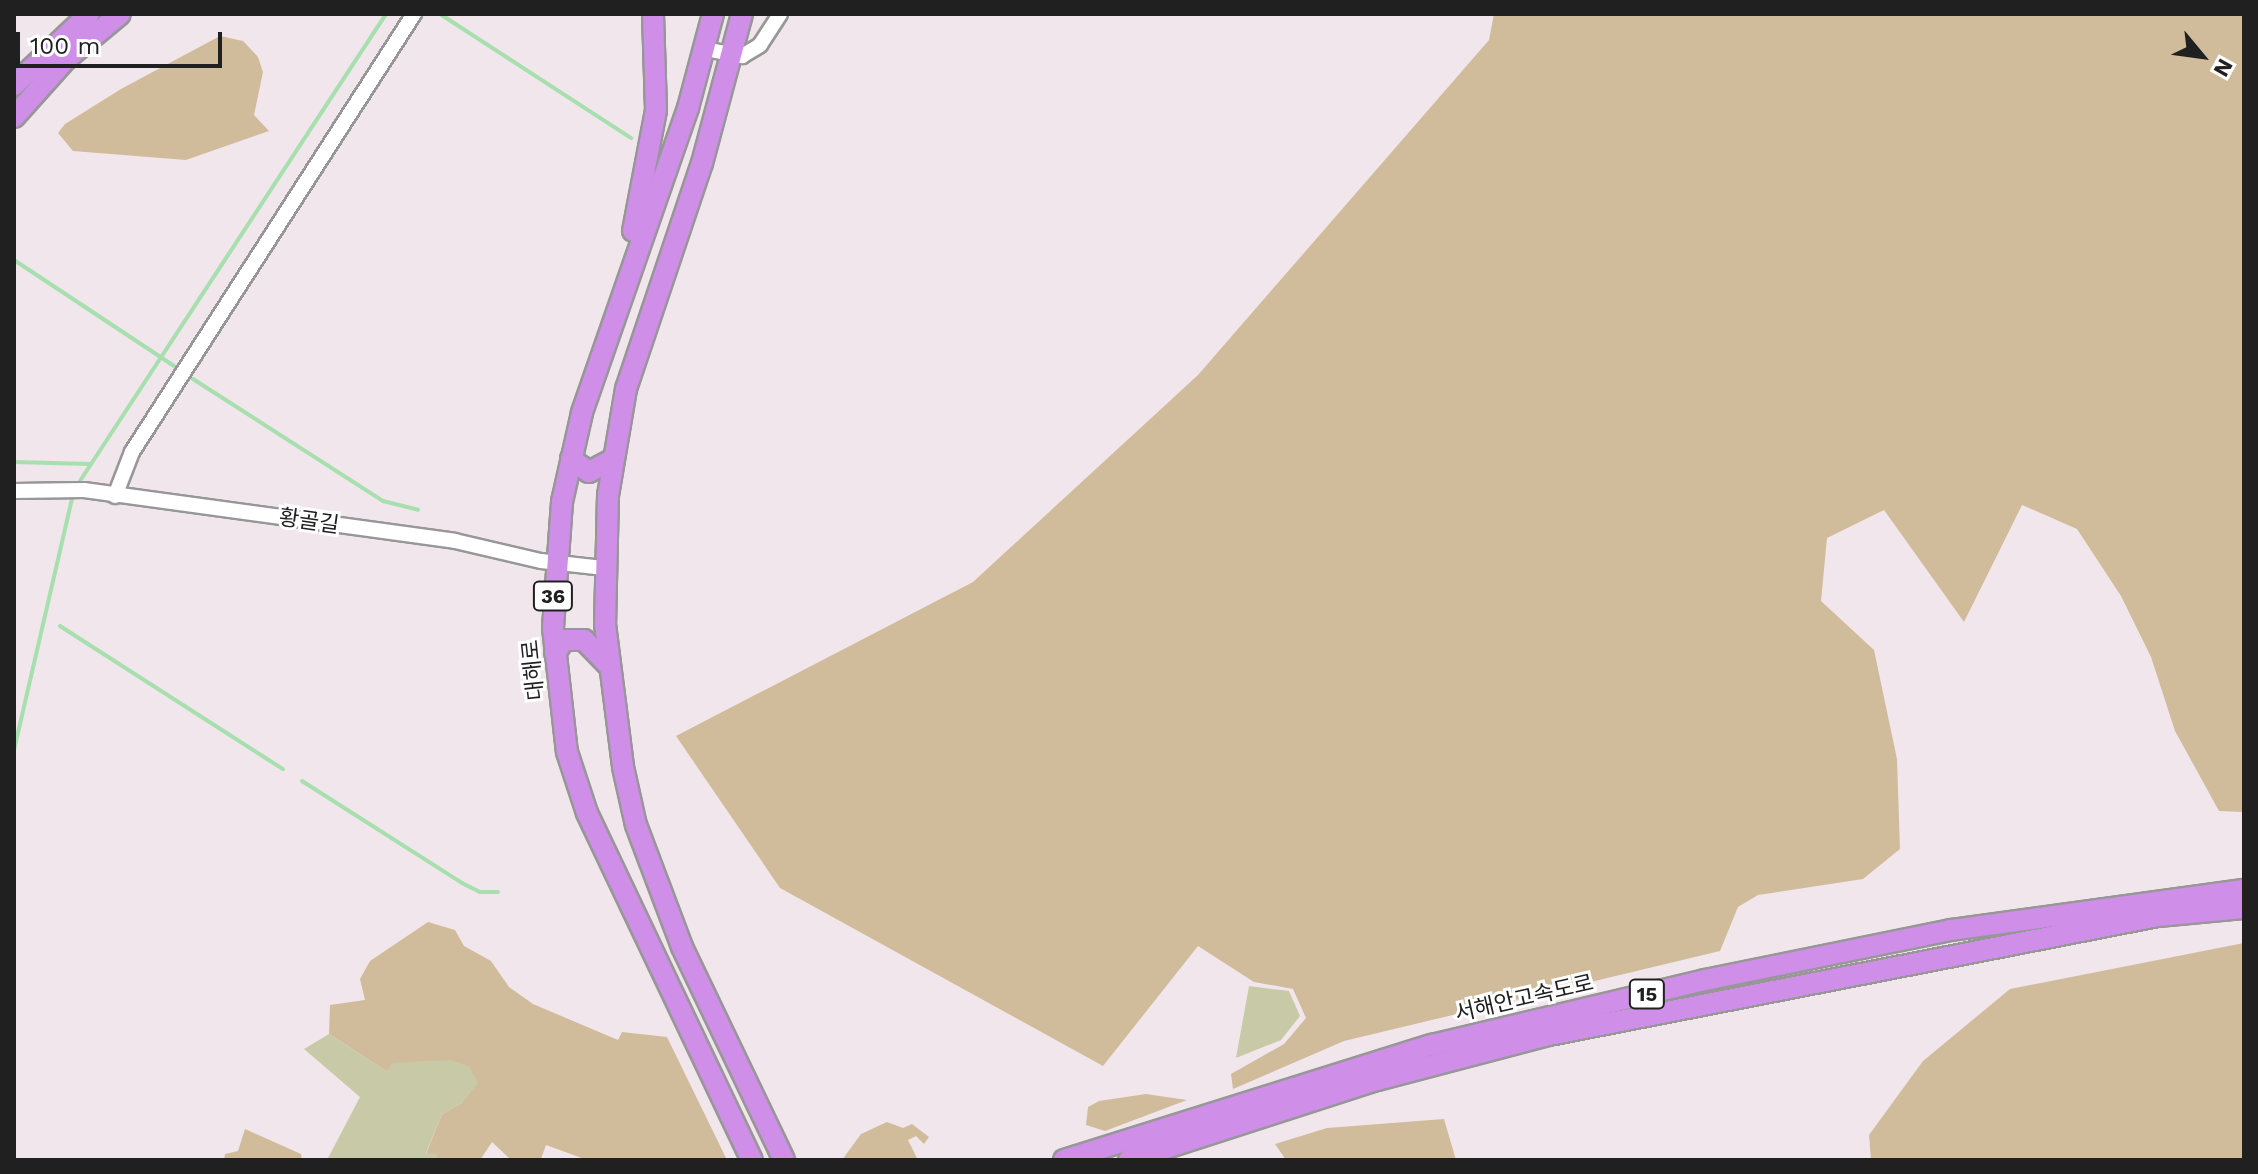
<!DOCTYPE html>
<meta charset="utf-8">
<style>
body{margin:0}
#map{position:relative;width:2258px;height:1174px;overflow:hidden;background:#f1e6eb;font-family:"Work Sans","Noto Sans KR",sans-serif}
div>[style]{position:absolute}
.forest>*{inset:0;background:#d0bc9b}
.cemetery>*{inset:0;background:#c8caa7}
.stream>*{height:4px;margin:-2px;padding:0 2px;transform-origin:2px;border-radius:2px;background:#a7dfae}
.roads{filter:drop-shadow(2px 0 #979797) drop-shadow(-2px 0 #979797) drop-shadow(0 2px #979797) drop-shadow(0 -2px #979797)}
.minor>*{height:14px;margin:-7px;padding:0 7px;transform-origin:7px;border-radius:7px;background:#fff}
.highway>*{height:20px;margin:-10px;padding:0 10px;transform-origin:10px;border-radius:10px;background:#cf8ee8}
span{translate:-50% -50%;white-space:nowrap;text-align:center;line-height:1.15;-webkit-text-stroke:6px #fff;paint-order:stroke}
.shield-label span{padding:2px 6px;background:#fff;border:2px solid;border-radius:6px;-webkit-text-stroke-width:0}
.shield-label{font-size:20px;color:#202020;font-weight:700}
.street-label{font-size:22px;color:#202020}
.frame{position:absolute;inset:0;border:16px solid #202020;pointer-events:none}
.north{position:absolute;left:2162px;top:16px;width:80px;height:80px;-webkit-text-stroke:6px #fff;paint-order:stroke;rotate:119deg;font-size:22px;font-weight:700;line-height:32px;text-align:center;color:#202020}
.north::after{content:'';display:block;margin:auto;width:28px;height:36px;background:#202020;clip-path:polygon(50% 0,100% 100%,50% 72%,0 100%)}
.scale{position:absolute;left:16px;top:32px;width:206px;height:36px;box-sizing:border-box;border:4px solid #202020;border-top:0;padding-left:10px;font-size:24px;line-height:28px;white-space:nowrap;color:#202020;-webkit-text-stroke:6px #fff;paint-order:stroke}
</style>
<div id="map">
<div class="forest">
<i style="clip-path:polygon(1494px 14px,2244px 14px,2244px 812px,2219px 811px,2175px 731px,2151px 657px,2121px 596px,2077px 529px,2022px 505px,1964px 622px,1884px 510px,1827px 538px,1821px 601px,1874px 650px,1897px 759px,1900px 849px,1863px 879px,1758px 895px,1738px 907px,1720px 951px,1344px 1041px,1233px 1089px,1231px 1074px,1284px 1044px,1306px 1018px,1293px 989px,1254px 982px,1198px 946px,1103px 1066px,780px 888px,676px 736px,973px 582px,1198px 375px,1489px 40px)"></i>
<i style="clip-path:polygon(220px 36px,243px 41px,258px 57px,263px 72px,254px 115px,269px 131px,186px 160px,73px 151px,58px 133px,65px 124px,121px 89px)"></i>
<i style="clip-path:polygon(428px 922px,455px 930px,464px 946px,491px 961px,509px 987px,533px 1004px,618px 1040px,622px 1032px,667px 1037px,727px 1160px,587px 1160px,546px 1145px,541px 1159px,521px 1160px,509px 1158px,492px 1142px,480px 1160px,437px 1160px,436px 1154px,426px 1154px,442px 1114px,462px 1103px,386px 1071px,329px 1034px,330px 1005px,365px 1000px,360px 979px,370px 961px)"></i>
<i style="clip-path:polygon(2244px 943px,2244px 1160px,1871px 1160px,1869px 1135px,1923px 1061px,2010px 989px)"></i>
<i style="clip-path:polygon(1146px 1094px,1187px 1100px,1105px 1131px,1086px 1125px,1088px 1107px,1099px 1101px)"></i>
<i style="clip-path:polygon(1444px 1119px,1456px 1160px,1286px 1160px,1275px 1144px,1327px 1128px)"></i>
<i style="clip-path:polygon(887px 1122px,903px 1128px,912px 1124px,929px 1137px,924px 1144px,916px 1136px,908px 1140px,918px 1160px,842px 1160px,861px 1134px)"></i>
<i style="clip-path:polygon(245px 1129px,301px 1154px,302px 1160px,224px 1160px,225px 1154px,238px 1151px)"></i>
</div>
<div class="cemetery">
<i style="clip-path:polygon(1249px 986px,1289px 991px,1300px 1016px,1281px 1040px,1236px 1058px)"></i>
<i style="clip-path:polygon(329px 1034px,386px 1071px,393px 1063px,450px 1060px,469px 1066px,478px 1083px,462px 1103px,442px 1114px,426px 1153px,437px 1154px,437px 1160px,327px 1160px,360px 1097px,304px 1049px)"></i>
</div>
<div class="stream">
<i style="left:440px;top:14px;width:228px;rotate:33deg"></i>
<i style="left:14px;top:260px;width:192px;rotate:33.5deg"></i>
<i style="left:193px;top:379px;width:226px;rotate:32.7deg"></i>
<i style="left:383px;top:501px;width:36px;rotate:14deg"></i>
<i style="left:14px;top:462px;width:76px;rotate:1.5deg"></i>
<i style="left:76px;top:487px;width:566px;rotate:-56.76deg"></i>
<i style="left:60px;top:626px;width:265px;rotate:32.7deg"></i>
<i style="left:14px;top:750px;width:262px;rotate:-77deg"></i>
<i style="left:302px;top:781px;width:190px;rotate:32.5deg"></i>
<i style="left:462px;top:883px;width:20px;rotate:27deg"></i>
<i style="left:480px;top:892px;width:18px"></i>
</div>
<div class="roads">
<div class="minor">
<i style="left:705px;top:49px;width:38px;rotate:11deg"></i>
<i style="left:742px;top:56px;width:21px;rotate:-31deg"></i>
<i style="left:760px;top:45px;width:37px;rotate:-57deg"></i>
<i style="left:14px;top:491px;width:70px;rotate:-0.8deg"></i>
<i style="left:84px;top:490px;width:374px;rotate:7.8deg"></i>
<i style="left:455px;top:541px;width:88px;rotate:13.1deg"></i>
<i style="left:541px;top:561px;width:62px;rotate:6.4deg"></i>
<i style="left:115px;top:496px;width:47px;rotate:-68.9deg"></i>
<i style="left:132px;top:452px;width:521px;rotate:-57.23deg"></i>
</div>
<div class="highway">
<i style="left:713px;top:14px;width:97px;rotate:104.9deg"></i>
<i style="left:688px;top:108px;width:323px;rotate:109.2deg"></i>
<i style="left:582px;top:413px;width:91px;rotate:102.7deg"></i>
<i style="left:562px;top:502px;width:126px;rotate:94.1deg"></i>
<i style="left:553px;top:628px;width:125px;rotate:83.6deg"></i>
<i style="left:567px;top:752px;width:64px;rotate:71.8deg"></i>
<i style="left:587px;top:813px;width:384px;rotate:64.6deg"></i>
<i style="left:742px;top:14px;width:154px;rotate:105deg"></i>
<i style="left:702px;top:163px;width:238px;rotate:108.6deg"></i>
<i style="left:626px;top:389px;width:108px;rotate:99.6deg"></i>
<i style="left:608px;top:495px;width:129px;rotate:91.3deg"></i>
<i style="left:605px;top:624px;width:144px;rotate:82.8deg"></i>
<i style="left:623px;top:767px;width:59px;rotate:77.4deg"></i>
<i style="left:636px;top:825px;width:130px;rotate:69.3deg"></i>
<i style="left:682px;top:947px;width:236px;rotate:64.4deg"></i>
<i style="left:14px;top:85px;width:103px;rotate:-43.4deg"></i>
<i style="left:14px;top:117px;width:78px;rotate:-48.1deg"></i>
<i style="left:66px;top:59px;width:70px;rotate:-39.8deg"></i>
<i style="left:633px;top:231px;width:123px;rotate:-79.2deg"></i>
<i style="left:656px;top:110px;width:96px;rotate:-91.8deg"></i>
<i style="left:571px;top:459px;width:22px;rotate:36deg"></i>
<i style="left:589px;top:472px;width:27px;rotate:-28deg"></i>
<i style="left:555px;top:653px;width:16px;rotate:-55deg"></i>
<i style="left:564px;top:640px;width:20px"></i>
<i style="left:584px;top:640px;width:37px;rotate:46deg"></i>
<i style="left:1064px;top:1160px;width:386px;rotate:-17.4deg"></i>
<i style="left:1432px;top:1045px;width:281px;rotate:-13.4deg"></i>
<i style="left:1705px;top:980px;width:251px;rotate:-11.5deg"></i>
<i style="left:1951px;top:930px;width:296px;rotate:-7.8deg"></i>
<i style="left:1129px;top:1160px;width:261px;rotate:-17.9deg"></i>
<i style="left:1377px;top:1080px;width:178px;rotate:-14.7deg"></i>
<i style="left:1549px;top:1035px;width:621px;rotate:-11.06deg"></i>
<i style="left:2158px;top:916px;width:86px;rotate:-5.3deg"></i>
</div>
</div>
<div class="shield-label">
<span style="left:553px;top:596px">36</span>
<span style="left:1647px;top:994px">15</span>
</div>
<div class="street-label">
<span style="left:309px;top:521px;rotate:8deg">황골길</span>
<span style="left:533px;top:670px;rotate:-96deg">대해로</span>
<span style="left:1524px;top:998px;rotate:-13deg">서해안고속도로</span>
</div>
<div class="frame"></div>
<div class="north">N</div>
<div class="scale">100 m</div>
</div>
